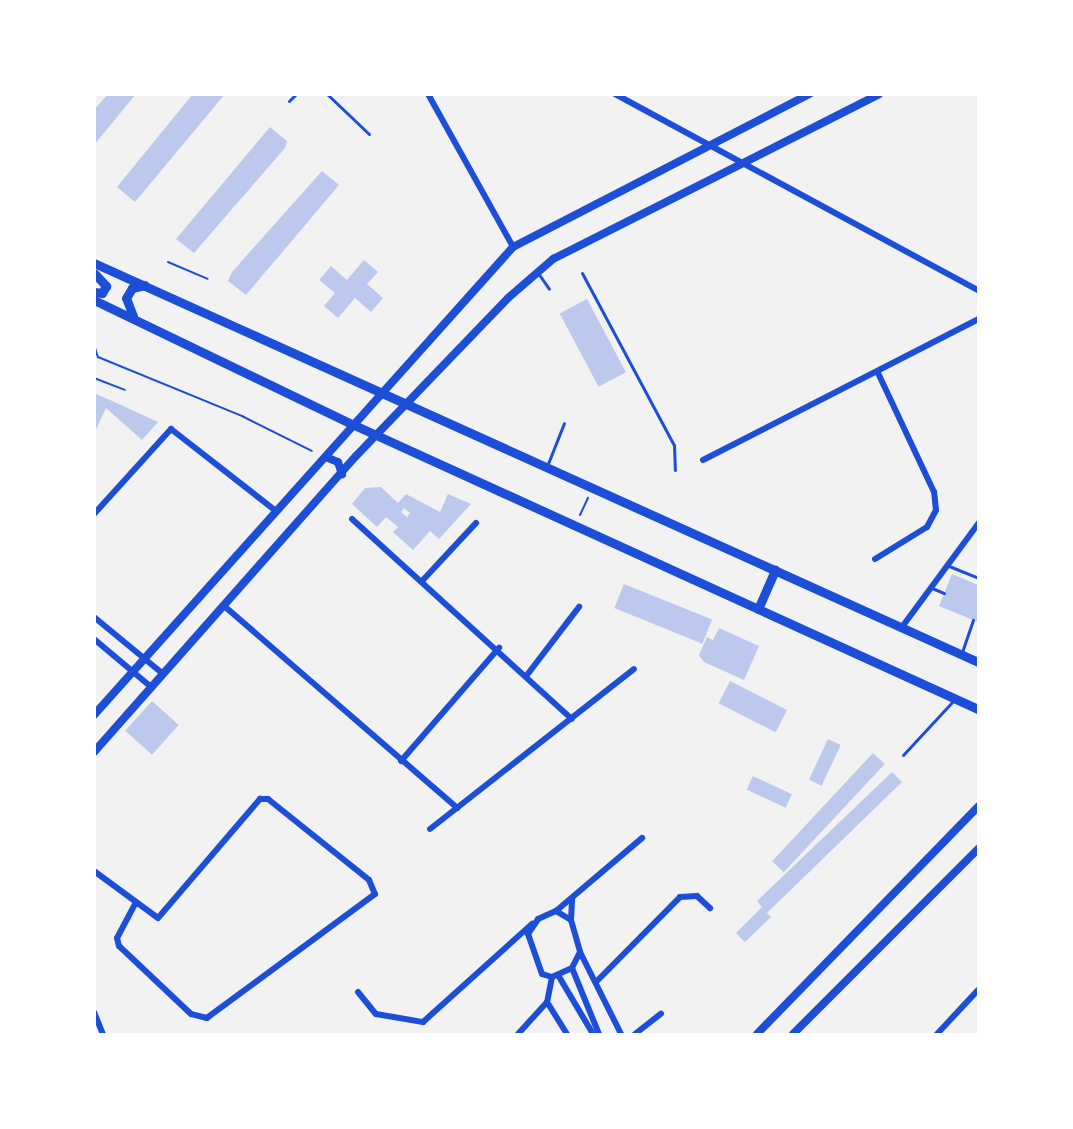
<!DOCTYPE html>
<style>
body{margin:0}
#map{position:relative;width:1073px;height:1129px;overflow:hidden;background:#f2f2f2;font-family:"Noto Sans",sans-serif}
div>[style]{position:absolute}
.building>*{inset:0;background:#bdc9ec;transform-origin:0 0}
.path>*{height:2px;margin:-1px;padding:0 1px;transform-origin:1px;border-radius:1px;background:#1d4ed8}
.service>*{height:3px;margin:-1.5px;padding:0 1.5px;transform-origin:1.5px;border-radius:1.5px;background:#1d4ed8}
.minor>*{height:6px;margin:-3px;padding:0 3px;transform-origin:3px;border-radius:3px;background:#1d4ed8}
.tertiary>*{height:8px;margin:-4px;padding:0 4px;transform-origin:4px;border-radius:4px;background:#1d4ed8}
.secondary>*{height:8px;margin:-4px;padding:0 4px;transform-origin:4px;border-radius:4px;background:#1d4ed8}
.primary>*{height:9px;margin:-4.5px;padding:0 4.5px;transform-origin:4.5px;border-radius:4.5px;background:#1d4ed8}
span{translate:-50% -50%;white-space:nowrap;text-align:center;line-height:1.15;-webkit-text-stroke:4.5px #fff;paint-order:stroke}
.frame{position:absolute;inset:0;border:96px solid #fff;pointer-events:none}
</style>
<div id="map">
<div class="building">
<i style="clip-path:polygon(108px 94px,136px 94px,94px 145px,94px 110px)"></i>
<i style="clip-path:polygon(225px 94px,135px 202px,117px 187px,192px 95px)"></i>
<i style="clip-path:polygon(270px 127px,287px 141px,285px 148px,194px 253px,176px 239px)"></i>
<i style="clip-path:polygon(322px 171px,339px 185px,246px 295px,228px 281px,232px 272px)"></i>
<i style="clip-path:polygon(364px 260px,378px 272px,367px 284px,383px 298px,371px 312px,355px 298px,338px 318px,324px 306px,335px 293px,319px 280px,331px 266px,347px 280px)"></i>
<i style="left:587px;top:299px;width:83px;height:31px;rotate:62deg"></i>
<i style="clip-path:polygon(94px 393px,110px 400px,158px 422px,142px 440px,106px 408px,94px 434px)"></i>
<i style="clip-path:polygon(evenodd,381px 487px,398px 503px,406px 494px,440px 512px,448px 494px,471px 504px,439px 539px,430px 531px,413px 550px,393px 532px,398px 527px,386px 517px,377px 527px,352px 504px,365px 488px,381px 487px,404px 508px,410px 513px,407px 517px,401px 512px,404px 508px)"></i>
<i style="clip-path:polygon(952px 574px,978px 585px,978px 622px,939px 606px)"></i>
<i style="left:624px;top:584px;width:95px;height:26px;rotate:22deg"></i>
<i style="clip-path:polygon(719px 628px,759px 646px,744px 680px,704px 662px,699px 655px,707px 637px,713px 640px)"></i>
<i style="left:730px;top:681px;width:64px;height:25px;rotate:27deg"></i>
<i style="left:152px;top:701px;width:36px;height:40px;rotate:42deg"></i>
<i style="left:828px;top:739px;width:14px;height:45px;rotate:25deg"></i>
<i style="left:873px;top:753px;width:16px;height:148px;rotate:43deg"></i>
<i style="clip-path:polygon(892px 772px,902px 782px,767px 913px,771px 917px,745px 942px,736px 933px,762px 907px,757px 901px)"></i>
<i style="left:753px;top:776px;width:43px;height:15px;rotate:25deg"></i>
</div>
<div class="path">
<i style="left:168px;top:262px;width:43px;rotate:23deg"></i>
<i style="left:94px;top:345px;width:13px;rotate:72deg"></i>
<i style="left:98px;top:357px;width:156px;rotate:22.3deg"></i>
<i style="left:242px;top:416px;width:78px;rotate:26.6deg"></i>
<i style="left:94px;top:378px;width:33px;rotate:21deg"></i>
<i style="left:580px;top:515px;width:19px;rotate:-65deg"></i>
</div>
<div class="service">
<i style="left:327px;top:94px;width:58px;rotate:43.6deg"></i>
<i style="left:289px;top:101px;width:10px;rotate:-45deg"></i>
<i style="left:538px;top:273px;width:19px;rotate:55deg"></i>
<i style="left:582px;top:273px;width:195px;rotate:61.9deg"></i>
<i style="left:674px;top:445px;width:25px;rotate:88deg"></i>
<i style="left:547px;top:466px;width:46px;rotate:-68.4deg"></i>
<i style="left:949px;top:566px;width:31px;rotate:22deg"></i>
<i style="left:932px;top:588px;width:13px;rotate:23deg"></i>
<i style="left:962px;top:652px;width:34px;rotate:-71deg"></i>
<i style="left:903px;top:755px;width:75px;rotate:-47.2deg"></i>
</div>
<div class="minor">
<i style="left:428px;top:94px;width:175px;rotate:60.9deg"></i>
<i style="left:615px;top:94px;width:413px;rotate:28.4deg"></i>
<i style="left:703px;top:460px;width:309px;rotate:-27.1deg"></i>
<i style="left:94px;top:514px;width:115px;rotate:-47.8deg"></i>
<i style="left:171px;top:429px;width:133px;rotate:38deg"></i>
<i style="left:352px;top:519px;width:297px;rotate:42.3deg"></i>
<i style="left:875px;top:559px;width:61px;rotate:-31.6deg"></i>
<i style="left:927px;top:527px;width:19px;rotate:-62deg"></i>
<i style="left:936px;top:510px;width:18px;rotate:-96deg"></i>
<i style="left:934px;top:492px;width:132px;rotate:-115.2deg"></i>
<i style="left:423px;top:580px;width:78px;rotate:-47.1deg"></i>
<i style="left:223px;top:605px;width:310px;rotate:40.9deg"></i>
<i style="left:94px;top:617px;width:88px;rotate:39.5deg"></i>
<i style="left:902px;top:627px;width:128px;rotate:-53.6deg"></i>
<i style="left:94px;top:639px;width:73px;rotate:40deg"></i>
<i style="left:527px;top:675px;width:86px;rotate:-52.6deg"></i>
<i style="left:401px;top:761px;width:150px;rotate:-49.1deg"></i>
<i style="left:430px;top:829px;width:259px;rotate:-38.1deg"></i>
<i style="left:94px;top:871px;width:79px;rotate:36.3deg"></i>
<i style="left:158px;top:918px;width:157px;rotate:-49.4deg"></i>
<i style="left:260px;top:799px;width:8px"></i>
<i style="left:268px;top:799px;width:129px;rotate:38.7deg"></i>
<i style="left:369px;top:880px;width:15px;rotate:67deg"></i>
<i style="left:375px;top:894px;width:209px;rotate:143.6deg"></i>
<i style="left:207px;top:1018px;width:16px;rotate:-166deg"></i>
<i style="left:191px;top:1014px;width:99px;rotate:-136.6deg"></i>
<i style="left:119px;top:946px;width:8px;rotate:-104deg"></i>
<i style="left:117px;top:938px;width:38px;rotate:-62deg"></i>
<i style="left:556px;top:911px;width:17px;rotate:31deg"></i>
<i style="left:571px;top:920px;width:33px;rotate:74deg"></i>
<i style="left:580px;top:952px;width:18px;rotate:117deg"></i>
<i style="left:572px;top:968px;width:22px;rotate:156deg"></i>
<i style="left:552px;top:977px;width:10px;rotate:-163deg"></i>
<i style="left:542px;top:974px;width:42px;rotate:-109.3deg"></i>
<i style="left:528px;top:934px;width:18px;rotate:-56deg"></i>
<i style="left:538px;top:919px;width:20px;rotate:-24deg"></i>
<i style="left:556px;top:911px;width:113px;rotate:-40.3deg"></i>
<i style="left:571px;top:920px;width:22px;rotate:-87deg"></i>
<i style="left:580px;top:952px;width:92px;rotate:63.4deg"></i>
<i style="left:572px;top:968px;width:71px;rotate:67.8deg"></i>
<i style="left:558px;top:975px;width:69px;rotate:59.3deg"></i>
<i style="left:552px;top:977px;width:25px;rotate:101deg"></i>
<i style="left:547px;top:1002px;width:38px;rotate:58deg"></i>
<i style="left:597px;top:981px;width:118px;rotate:-45.3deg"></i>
<i style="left:680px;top:897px;width:17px;rotate:-3deg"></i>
<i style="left:697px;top:896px;width:18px;rotate:43deg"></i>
<i style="left:358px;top:992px;width:28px;rotate:51deg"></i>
<i style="left:376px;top:1014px;width:48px;rotate:9.7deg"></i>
<i style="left:423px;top:1022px;width:147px;rotate:-42deg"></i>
<i style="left:94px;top:1012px;width:24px;rotate:68deg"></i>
<i style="left:518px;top:1034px;width:43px;rotate:-47.8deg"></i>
<i style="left:635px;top:1034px;width:33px;rotate:-38deg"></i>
<i style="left:937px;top:1034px;width:60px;rotate:-47deg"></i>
</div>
<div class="tertiary">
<i style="left:326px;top:457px;width:13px;rotate:23deg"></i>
<i style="left:338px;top:462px;width:13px;rotate:72deg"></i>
<i style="left:94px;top:715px;width:628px;rotate:-48.16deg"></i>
<i style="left:513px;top:247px;width:334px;rotate:-27.3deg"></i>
<i style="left:94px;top:752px;width:395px;rotate:-48.5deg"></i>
<i style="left:356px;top:456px;width:219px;rotate:-46.1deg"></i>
<i style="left:508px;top:298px;width:60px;rotate:-40.9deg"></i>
<i style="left:553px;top:259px;width:365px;rotate:-26.8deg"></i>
</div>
<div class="secondary">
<i style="left:757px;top:1034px;width:317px;rotate:-45.8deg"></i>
<i style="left:793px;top:1034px;width:262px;rotate:-45deg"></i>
</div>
<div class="primary">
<i style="left:94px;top:263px;width:970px;rotate:24.29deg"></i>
<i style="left:94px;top:273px;width:18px;rotate:47deg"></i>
<i style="left:106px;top:286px;width:8px;rotate:120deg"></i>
<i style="left:102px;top:293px;width:8px;rotate:-173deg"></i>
<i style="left:94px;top:300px;width:286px;rotate:25.7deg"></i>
<i style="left:352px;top:424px;width:688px;rotate:24.48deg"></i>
<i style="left:133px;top:316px;width:19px;rotate:-111deg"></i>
<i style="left:126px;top:298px;width:12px;rotate:-59deg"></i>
<i style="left:132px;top:288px;width:13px;rotate:-13deg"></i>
<i style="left:758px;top:609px;width:43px;rotate:-66.4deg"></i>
</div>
<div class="frame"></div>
</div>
